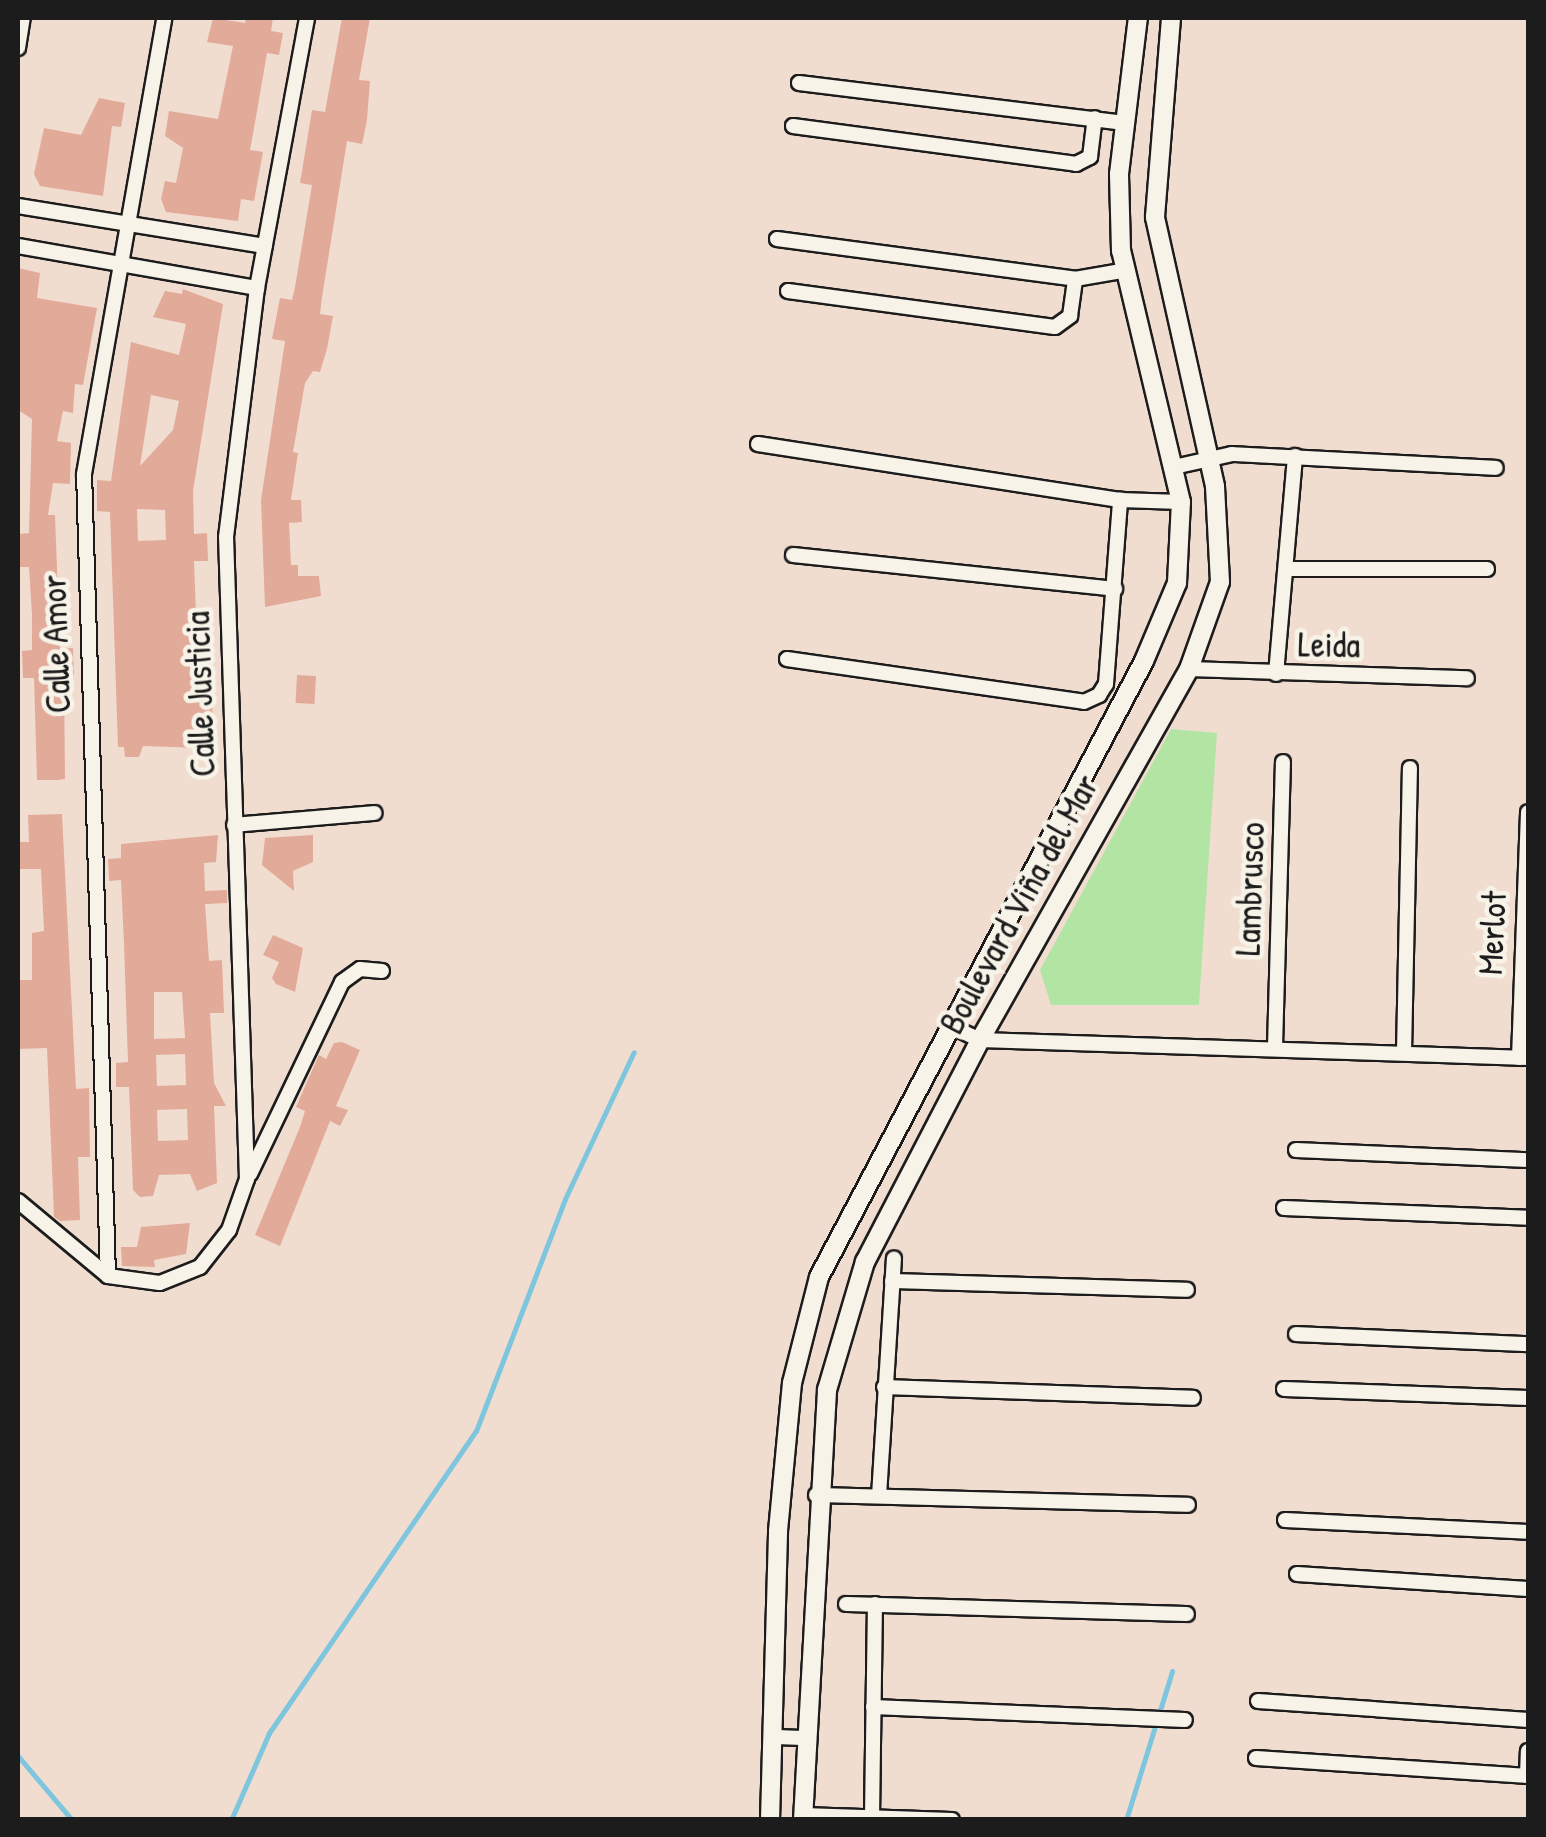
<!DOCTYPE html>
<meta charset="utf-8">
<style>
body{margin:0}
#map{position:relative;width:1546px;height:1837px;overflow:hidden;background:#f1ddd0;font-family:"Patrick Hand",sans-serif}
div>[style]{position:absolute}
.green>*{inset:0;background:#b2e4a4}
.stream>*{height:5px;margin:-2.5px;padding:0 2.5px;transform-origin:2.5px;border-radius:2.5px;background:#7ec5de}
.building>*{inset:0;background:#e2aa99;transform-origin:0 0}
.roads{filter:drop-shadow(2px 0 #1c1c1c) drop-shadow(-2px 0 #1c1c1c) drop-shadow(0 2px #1c1c1c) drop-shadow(0 -2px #1c1c1c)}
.minor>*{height:14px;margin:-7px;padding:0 7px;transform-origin:7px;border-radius:7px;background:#f7f3e8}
.tertiary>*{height:18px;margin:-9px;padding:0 9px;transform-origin:9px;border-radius:9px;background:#f7f3e8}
span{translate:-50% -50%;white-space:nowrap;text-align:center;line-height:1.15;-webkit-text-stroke:9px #f7f3e8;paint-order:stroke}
.street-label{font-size:35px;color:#1c1c1c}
.frame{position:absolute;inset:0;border:20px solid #1c1c1c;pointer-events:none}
</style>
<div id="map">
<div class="green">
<i style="clip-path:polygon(1171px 729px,1217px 733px,1199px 1005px,1051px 1005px,1040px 970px)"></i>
</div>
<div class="stream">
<i style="left:18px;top:1756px;width:84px;rotate:49.8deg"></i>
<i style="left:231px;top:1820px;width:95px;rotate:-66.4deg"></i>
<i style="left:269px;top:1733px;width:366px;rotate:-55.6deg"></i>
<i style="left:476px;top:1431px;width:248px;rotate:-69deg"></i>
<i style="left:565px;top:1199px;width:162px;rotate:-64.9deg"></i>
<i style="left:1126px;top:1820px;width:156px;rotate:-72.8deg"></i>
</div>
<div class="building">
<i style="clip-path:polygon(213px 18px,245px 23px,246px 18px,273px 18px,271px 31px,283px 33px,279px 55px,267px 53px,256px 117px,250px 150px,263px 152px,254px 201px,241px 199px,238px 221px,166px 212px,161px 199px,165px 181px,176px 183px,183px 148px,165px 136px,169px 111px,218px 119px,233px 46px,207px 42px)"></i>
<i style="clip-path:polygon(342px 18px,370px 18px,359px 80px,370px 81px,367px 120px,362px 144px,347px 141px,322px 297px,320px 314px,333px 316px,327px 349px,320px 372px,313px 371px,305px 383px,293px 452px,298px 453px,291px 500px,301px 500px,302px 522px,289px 523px,291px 565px,298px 565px,298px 576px,319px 576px,321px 596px,265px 607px,261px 500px,285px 341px,272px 339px,280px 298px,292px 300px,295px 287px,312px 185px,300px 183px,312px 110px,325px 112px)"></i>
<i style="clip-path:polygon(99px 98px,125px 103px,121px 127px,112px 126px,103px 196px,40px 186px,34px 174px,44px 128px,81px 135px)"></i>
<i style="clip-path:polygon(18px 268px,40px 273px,37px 298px,97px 308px,83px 385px,75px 384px,73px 413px,63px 411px,57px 441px,71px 443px,70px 484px,53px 483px,48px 515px,55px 515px,60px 649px,73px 648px,74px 676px,64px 677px,65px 779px,58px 780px,37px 780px,34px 678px,23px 678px,22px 651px,32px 650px,32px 615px,29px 567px,20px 567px,18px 534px,29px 533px,32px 419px,18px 410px)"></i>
<i style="clip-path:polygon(evenodd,183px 289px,223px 304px,193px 491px,194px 534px,207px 533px,208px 561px,194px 561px,199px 698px,212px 697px,213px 724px,201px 725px,201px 748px,143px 746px,139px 757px,125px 757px,124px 747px,118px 747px,110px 512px,97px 511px,97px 480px,111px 481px,131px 342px,179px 355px,186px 324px,153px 317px,165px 291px,182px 294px,183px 289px,151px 395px,179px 401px,173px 430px,140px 466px,151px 395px,183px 289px,137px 509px,165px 510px,166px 540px,138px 541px,137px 509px)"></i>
<i style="left:297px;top:675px;width:19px;height:28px;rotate:3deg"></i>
<i style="clip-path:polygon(62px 814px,76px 1089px,89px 1088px,90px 1157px,78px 1157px,80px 1220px,60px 1221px,54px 1217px,47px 1048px,18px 1049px,18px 980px,32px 980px,32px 933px,44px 931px,41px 869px,18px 869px,18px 842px,29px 842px,28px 815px)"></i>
<i style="clip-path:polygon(evenodd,218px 835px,216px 862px,204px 863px,205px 891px,227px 890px,227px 903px,205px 904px,209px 961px,222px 960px,224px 1013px,210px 1013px,214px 1083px,226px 1106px,214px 1106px,217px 1183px,197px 1191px,190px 1174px,159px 1175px,153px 1196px,140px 1197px,133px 1190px,129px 1087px,116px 1087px,116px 1063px,128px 1062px,124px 943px,121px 880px,109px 881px,108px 859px,121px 858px,121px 844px,218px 835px,154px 992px,182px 992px,185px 1038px,154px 1039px,154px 992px,218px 835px,185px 1054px,186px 1085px,157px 1086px,156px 1055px,185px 1054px,218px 835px,187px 1109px,188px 1140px,158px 1141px,157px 1110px,187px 1109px)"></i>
<i style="clip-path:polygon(313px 835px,313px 862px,293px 871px,294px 891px,262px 865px,265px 838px)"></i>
<i style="clip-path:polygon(273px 935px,303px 948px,295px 992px,276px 984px,272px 978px,279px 962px,263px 955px)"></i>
<i style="clip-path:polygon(342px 1042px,360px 1050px,336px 1106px,348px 1110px,340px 1126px,330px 1121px,280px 1246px,255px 1235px,300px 1127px,305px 1111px,296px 1107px,310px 1075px,319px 1055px,326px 1059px,334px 1043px)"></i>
<i style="clip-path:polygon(190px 1223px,186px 1254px,154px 1260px,155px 1267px,122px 1266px,121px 1247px,137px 1247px,141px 1227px)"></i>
</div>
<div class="roads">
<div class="minor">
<i style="left:18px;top:48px;width:30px;rotate:-81deg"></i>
<i style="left:799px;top:83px;width:328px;rotate:7deg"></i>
<i style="left:793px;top:126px;width:286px;rotate:7.6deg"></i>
<i style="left:1076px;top:164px;width:16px;rotate:-27deg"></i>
<i style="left:1090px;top:157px;width:39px;rotate:-83deg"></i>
<i style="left:18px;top:206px;width:250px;rotate:9.2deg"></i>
<i style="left:777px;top:239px;width:301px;rotate:7.6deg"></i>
<i style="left:1075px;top:279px;width:53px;rotate:-9.8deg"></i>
<i style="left:18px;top:246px;width:243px;rotate:10deg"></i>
<i style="left:788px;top:291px;width:269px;rotate:7.7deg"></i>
<i style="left:1055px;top:327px;width:19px;rotate:-36deg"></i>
<i style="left:1070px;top:316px;width:37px;rotate:-82deg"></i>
<i style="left:758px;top:444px;width:366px;rotate:8.8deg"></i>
<i style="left:1120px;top:500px;width:61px;rotate:1.9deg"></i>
<i style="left:1174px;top:467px;width:59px;rotate:-12.6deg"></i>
<i style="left:1232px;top:454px;width:264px;rotate:3deg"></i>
<i style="left:793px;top:555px;width:324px;rotate:6deg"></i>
<i style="left:1286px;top:569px;width:201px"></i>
<i style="left:787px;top:659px;width:300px;rotate:8.2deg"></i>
<i style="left:1084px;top:702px;width:17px;rotate:-25deg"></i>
<i style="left:1099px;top:695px;width:13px;rotate:-58deg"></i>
<i style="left:1106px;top:684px;width:185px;rotate:-85.6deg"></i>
<i style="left:1189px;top:669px;width:278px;rotate:1.9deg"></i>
<i style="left:1276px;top:674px;width:219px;rotate:-85deg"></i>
<i style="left:234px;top:825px;width:141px;rotate:-4.9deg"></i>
<i style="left:953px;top:1027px;width:30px;rotate:26deg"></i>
<i style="left:980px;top:1040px;width:548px;rotate:1.88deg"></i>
<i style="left:1275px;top:1047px;width:285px;rotate:-88.4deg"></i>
<i style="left:1404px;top:1052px;width:284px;rotate:-88.8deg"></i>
<i style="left:1519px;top:1058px;width:246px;rotate:-87.9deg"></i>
<i style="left:1296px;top:1150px;width:232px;rotate:2.5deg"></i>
<i style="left:250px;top:1174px;width:213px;rotate:-64.4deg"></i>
<i style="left:342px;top:982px;width:22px;rotate:-36deg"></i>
<i style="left:360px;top:969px;width:22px;rotate:5deg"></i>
<i style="left:18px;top:1201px;width:117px;rotate:39.8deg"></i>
<i style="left:1284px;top:1208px;width:244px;rotate:2.3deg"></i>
<i style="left:108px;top:1276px;width:52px;rotate:7.7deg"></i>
<i style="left:160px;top:1283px;width:43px;rotate:-21.8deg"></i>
<i style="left:200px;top:1267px;width:47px;rotate:-51.9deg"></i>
<i style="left:229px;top:1230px;width:54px;rotate:-70.6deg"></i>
<i style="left:247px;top:1179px;width:642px;rotate:-91.87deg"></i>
<i style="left:226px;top:537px;width:251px;rotate:-82.9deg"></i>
<i style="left:257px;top:288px;width:275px;rotate:-79.5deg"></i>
<i style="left:108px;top:1276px;width:802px;rotate:-91.71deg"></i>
<i style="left:84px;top:474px;width:463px;rotate:-80deg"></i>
<i style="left:892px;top:1281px;width:295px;rotate:1.7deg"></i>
<i style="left:1296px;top:1334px;width:232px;rotate:2.5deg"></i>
<i style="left:884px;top:1387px;width:309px;rotate:2deg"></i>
<i style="left:1284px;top:1389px;width:244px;rotate:2.1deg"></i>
<i style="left:816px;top:1495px;width:372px;rotate:1.5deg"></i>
<i style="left:879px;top:1496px;width:238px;rotate:-86.4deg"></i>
<i style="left:1285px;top:1520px;width:243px;rotate:2.8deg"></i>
<i style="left:1297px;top:1574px;width:231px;rotate:3.7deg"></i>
<i style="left:846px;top:1604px;width:341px;rotate:1.7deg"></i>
<i style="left:1258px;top:1701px;width:271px;rotate:4deg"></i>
<i style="left:873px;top:1707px;width:312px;rotate:2.4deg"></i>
<i style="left:776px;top:1737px;width:33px;rotate:2deg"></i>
<i style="left:1256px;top:1758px;width:273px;rotate:3.8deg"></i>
<i style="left:1527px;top:1776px;width:25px;rotate:-88deg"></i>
<i style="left:803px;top:1815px;width:149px;rotate:1.9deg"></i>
<i style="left:872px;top:1817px;width:213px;rotate:-89.2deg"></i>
</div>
<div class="tertiary">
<i style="left:770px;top:1820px;width:289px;rotate:-88.4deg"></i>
<i style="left:778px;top:1531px;width:149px;rotate:-84.6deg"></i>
<i style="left:792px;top:1383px;width:109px;rotate:-75.7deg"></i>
<i style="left:819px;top:1277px;width:696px;rotate:-62.18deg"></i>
<i style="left:1144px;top:661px;width:85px;rotate:-67.1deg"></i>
<i style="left:1177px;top:583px;width:81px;rotate:-87.2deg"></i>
<i style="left:1181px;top:502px;width:258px;rotate:-103.4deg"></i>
<i style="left:1121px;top:251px;width:77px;rotate:-91.5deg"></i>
<i style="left:1119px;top:174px;width:157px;rotate:-83.1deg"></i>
<i style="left:803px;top:1820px;width:431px;rotate:-86.8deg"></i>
<i style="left:827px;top:1390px;width:134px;rotate:-73.5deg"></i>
<i style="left:865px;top:1262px;width:250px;rotate:-62.6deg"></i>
<i style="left:980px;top:1040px;width:426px;rotate:-60.6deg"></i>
<i style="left:1189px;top:669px;width:92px;rotate:-70.4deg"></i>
<i style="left:1220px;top:582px;width:96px;rotate:-93deg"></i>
<i style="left:1215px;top:486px;width:276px;rotate:-102.6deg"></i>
<i style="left:1155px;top:217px;width:200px;rotate:-85.4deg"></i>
</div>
</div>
<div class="street-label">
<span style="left:56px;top:644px;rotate:-92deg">Calle Amor</span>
<span style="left:1329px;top:645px;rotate:1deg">Leida</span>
<span style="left:200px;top:694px;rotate:-92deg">Calle Justicia</span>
<span style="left:1250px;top:889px;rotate:-88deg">Lambrusco</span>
<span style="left:1019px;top:904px;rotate:-61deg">Boulevard Viña del Mar</span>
<span style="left:1492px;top:933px;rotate:-87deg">Merlot</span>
</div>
<div class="frame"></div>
</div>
